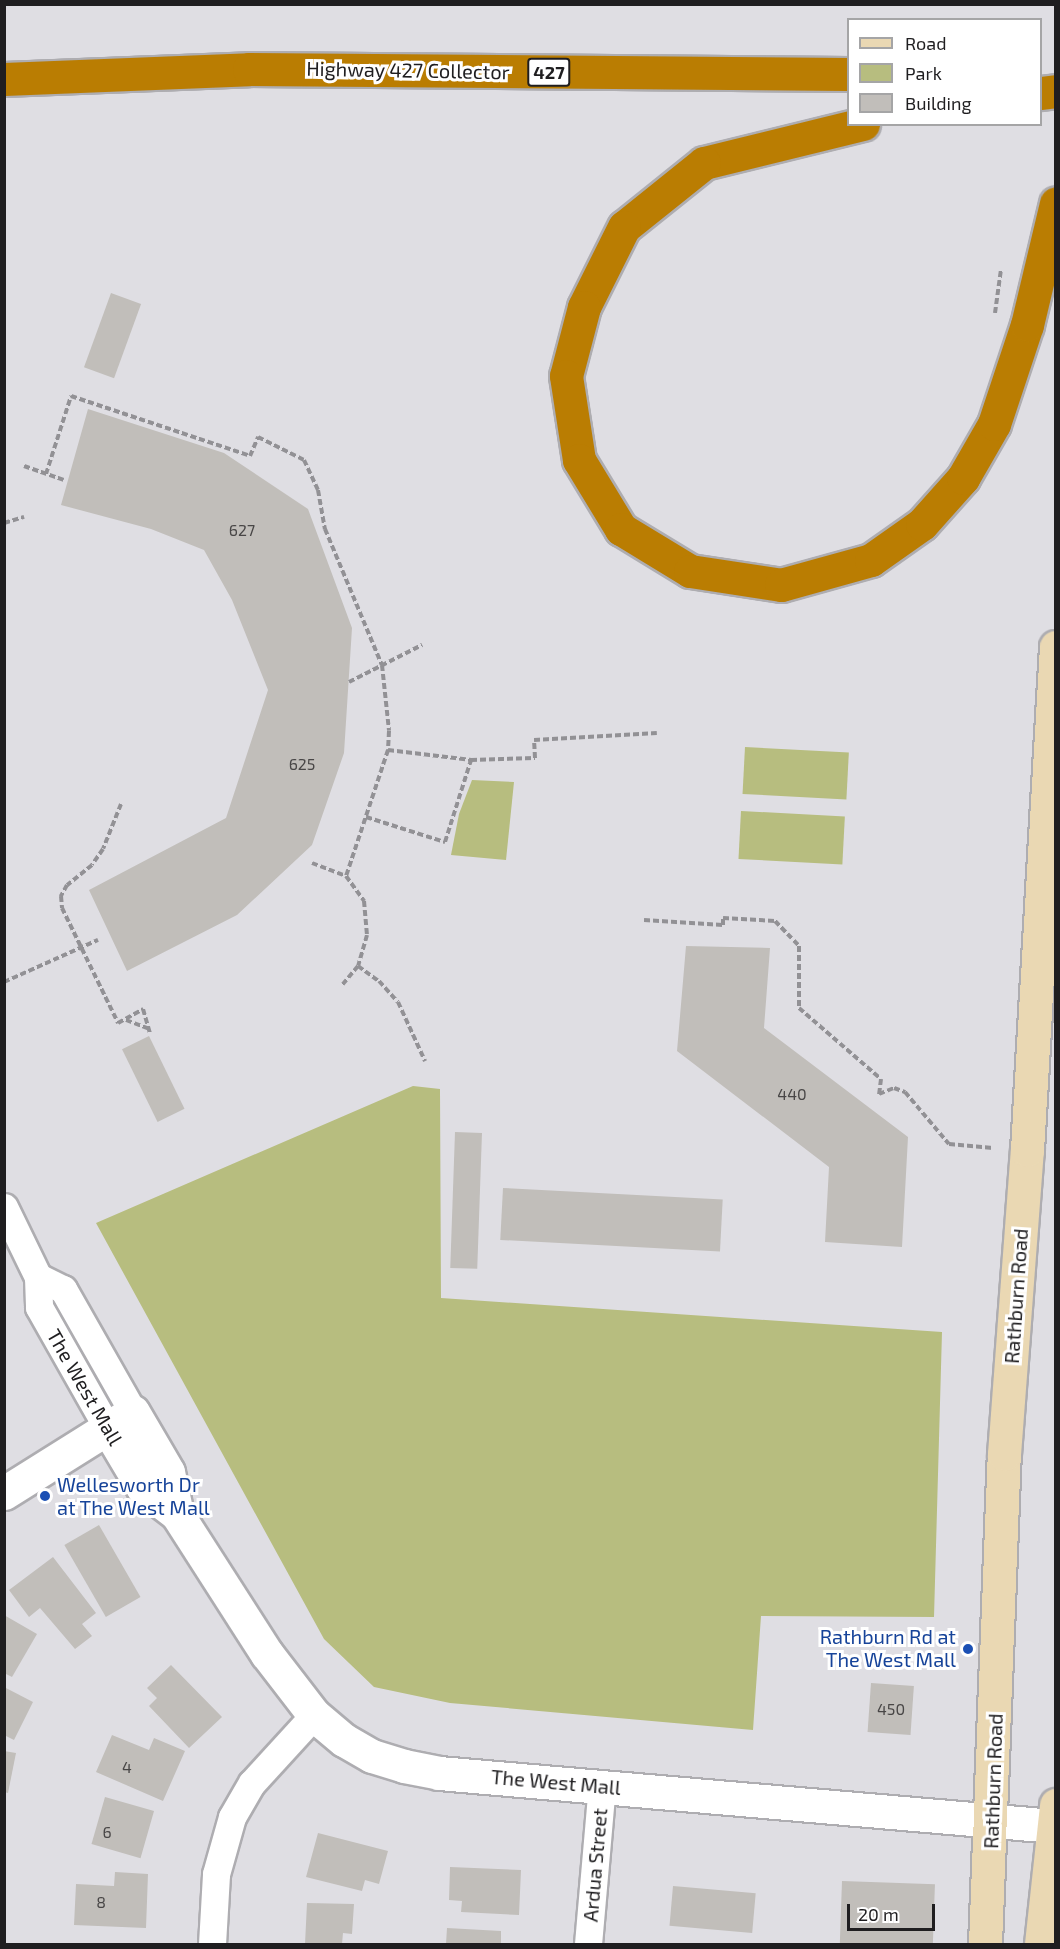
<!DOCTYPE html>
<style>
body{margin:0}
#map{position:relative;width:1060px;height:1949px;overflow:hidden;background:#dfdee3;font-family:"Exo 2",sans-serif}
div>[style]{position:absolute}
.green>*{inset:0;background:#b7bd7f;transform-origin:0 0}
.building>*{inset:0;background:#c1beba;transform-origin:0 0}
.path>*{height:4px;margin-top:-2px;transform-origin:0;background:repeating-linear-gradient(90deg,#929195 0 6px,transparent 0 9px)}
.roads{filter:drop-shadow(2px 0 #aeadb1) drop-shadow(-2px 0 #aeadb1) drop-shadow(0 2px #aeadb1) drop-shadow(0 -2px #aeadb1)}
.minor>*{height:27px;margin:-13.5px;padding:0 13.5px;transform-origin:13.5px;border-radius:13.5px;background:#fff}
.tertiary>*{height:33px;margin:-16.5px;padding:0 16.5px;transform-origin:16.5px;border-radius:16.5px;background:#fff}
.secondary>*{height:33px;margin:-16.5px;padding:0 16.5px;transform-origin:16.5px;border-radius:16.5px;background:#ead8b3}
.motorway>*{height:33px;margin:-16.5px;padding:0 16.5px;transform-origin:16.5px;border-radius:16.5px;background:#ba7d02}
.dots>*{width:16px;height:16px;translate:-50% -50%;box-sizing:border-box;border:3px solid #fff;border-radius:50%}
span{translate:-50% -50%;white-space:nowrap;text-align:center;line-height:1.15;-webkit-text-stroke:6px #fff;paint-order:stroke}
.number-label{font-size:16px;color:#484646}
.number-label span{-webkit-text-stroke-width:0}
.shield-label span{padding:2px 4px;background:#fff;border:2px solid;border-radius:4px;-webkit-text-stroke-width:0}
.shield-label{font-size:18px;color:#1f1e20;font-weight:700}
.street-label{font-size:20px;color:#1f1e20}
.transit-label{font-size:20px;color:#164399}
.left{translate:0 -50%;text-align:left}
.right{translate:-100% -50%;text-align:right}
.frame{position:absolute;inset:0;border:6px solid #1f1e20;pointer-events:none}
.legend{position:absolute;left:847px;top:18px;width:195px;height:108px;box-sizing:border-box;background:#fff;border:2px solid #a5a5a6;margin:0;padding:8px 10px;list-style:none;font-size:18px;color:#1f1e20}
.legend li{display:flex;align-items:center;gap:12px;height:30px}
.legend b{width:30px;border:2px solid #a5a5a6}
.scale{position:absolute;left:847px;top:1904px;width:88px;height:27px;box-sizing:border-box;border:3px solid #1f1e20;border-top:0;padding-left:8px;font-size:18px;line-height:21px;white-space:nowrap;color:#1f1e20;-webkit-text-stroke:4px #fff;paint-order:stroke}
</style>
<div id="map">
<div class="green">
<i style="left:745px;top:747px;width:104px;height:47px;rotate:3deg"></i>
<i style="clip-path:polygon(472px 780px,514px 782px,506px 860px,451px 855px,459px 814px)"></i>
<i style="left:741px;top:811px;width:104px;height:48px;rotate:3deg"></i>
<i style="clip-path:polygon(413px 1086px,440px 1089px,441px 1298px,942px 1332px,934px 1617px,761px 1616px,753px 1730px,450px 1703px,374px 1687px,324px 1639px,96px 1223px)"></i>
</div>
<div class="building">
<i style="left:111px;top:293px;width:32px;height:79px;rotate:20deg"></i>
<i style="clip-path:polygon(88px 409px,224px 453px,308px 509px,352px 628px,344px 753px,312px 845px,237px 915px,127px 971px,89px 890px,226px 818px,268px 690px,232px 600px,204px 550px,151px 529px,61px 505px)"></i>
<i style="clip-path:polygon(686px 946px,770px 948px,764px 1028px,908px 1137px,902px 1247px,825px 1242px,829px 1167px,677px 1051px)"></i>
<i style="left:149px;top:1036px;width:81px;height:30px;rotate:64deg"></i>
<i style="left:455px;top:1132px;width:27px;height:136px;rotate:2deg"></i>
<i style="left:503px;top:1188px;width:220px;height:52px;rotate:3deg"></i>
<i style="left:99px;top:1525px;width:83px;height:40px;rotate:60deg"></i>
<i style="clip-path:polygon(53px 1557px,96px 1613px,82px 1624px,92px 1636px,75px 1649px,40px 1608px,29px 1617px,9px 1590px)"></i>
<i style="clip-path:polygon(4px 1615px,37px 1634px,12px 1677px,4px 1673px)"></i>
<i style="clip-path:polygon(171px 1665px,222px 1717px,189px 1748px,149px 1706px,157px 1698px,147px 1688px)"></i>
<i style="left:871px;top:1683px;width:43px;height:49px;rotate:4deg"></i>
<i style="clip-path:polygon(4px 1687px,33px 1702px,14px 1740px,4px 1735px)"></i>
<i style="clip-path:polygon(112px 1735px,149px 1750px,154px 1738px,185px 1751px,163px 1801px,96px 1772px)"></i>
<i style="clip-path:polygon(4px 1751px,16px 1753px,8px 1793px,4px 1792px)"></i>
<i style="left:105px;top:1797px;width:51px;height:49px;rotate:16deg"></i>
<i style="clip-path:polygon(318px 1833px,388px 1851px,379px 1884px,365px 1880px,362px 1891px,306px 1877px)"></i>
<i style="clip-path:polygon(450px 1867px,521px 1870px,519px 1915px,461px 1912px,462px 1901px,449px 1900px)"></i>
<i style="clip-path:polygon(115px 1872px,148px 1874px,146px 1928px,74px 1925px,76px 1884px,114px 1886px)"></i>
<i style="left:842px;top:1881px;width:93px;height:63px;rotate:2deg"></i>
<i style="left:673px;top:1886px;width:83px;height:40px;rotate:5deg"></i>
<i style="clip-path:polygon(307px 1903px,354px 1904px,352px 1934px,343px 1933px,342px 1944px,305px 1944px)"></i>
<i style="clip-path:polygon(447px 1928px,501px 1931px,501px 1944px,446px 1944px)"></i>
</div>
<div class="path">
<i style="left:995px;top:313px;width:44px;rotate:-82.2deg"></i>
<i style="left:24px;top:466px;width:42px;rotate:19.3deg"></i>
<i style="left:46px;top:474px;width:82px;rotate:-72.2deg"></i>
<i style="left:71px;top:396px;width:189px;rotate:18.5deg"></i>
<i style="left:250px;top:456px;width:21px;rotate:-67deg"></i>
<i style="left:258px;top:437px;width:51px;rotate:26.6deg"></i>
<i style="left:304px;top:460px;width:33px;rotate:65deg"></i>
<i style="left:318px;top:490px;width:40px;rotate:80deg"></i>
<i style="left:325px;top:529px;width:147px;rotate:67.3deg"></i>
<i style="left:382px;top:665px;width:66px;rotate:83.9deg"></i>
<i style="left:389px;top:731px;width:19px;rotate:93deg"></i>
<i style="left:388px;top:750px;width:133px;rotate:108.4deg"></i>
<i style="left:346px;top:876px;width:31px;rotate:54deg"></i>
<i style="left:364px;top:901px;width:34px;rotate:85deg"></i>
<i style="left:367px;top:935px;width:32px;rotate:106deg"></i>
<i style="left:358px;top:966px;width:26px;rotate:130deg"></i>
<i style="left:4px;top:523px;width:21px;rotate:-17deg"></i>
<i style="left:349px;top:682px;width:82px;rotate:-26.9deg"></i>
<i style="left:388px;top:750px;width:84px;rotate:6.9deg"></i>
<i style="left:471px;top:760px;width:64px;rotate:-1.8deg"></i>
<i style="left:535px;top:758px;width:18px;rotate:-93deg"></i>
<i style="left:534px;top:740px;width:123px;rotate:-3.3deg"></i>
<i style="left:121px;top:804px;width:48px;rotate:111.8deg"></i>
<i style="left:103px;top:849px;width:19px;rotate:125deg"></i>
<i style="left:92px;top:865px;width:32px;rotate:141deg"></i>
<i style="left:67px;top:885px;width:13px;rotate:119deg"></i>
<i style="left:61px;top:896px;width:12px;rotate:85deg"></i>
<i style="left:62px;top:908px;width:128px;rotate:64deg"></i>
<i style="left:118px;top:1023px;width:29px;rotate:-29deg"></i>
<i style="left:143px;top:1009px;width:26px;rotate:74deg"></i>
<i style="left:366px;top:817px;width:83px;rotate:17.6deg"></i>
<i style="left:445px;top:842px;width:86px;rotate:-72.4deg"></i>
<i style="left:312px;top:863px;width:36px;rotate:21deg"></i>
<i style="left:644px;top:920px;width:79px;rotate:3.6deg"></i>
<i style="left:723px;top:925px;width:7px;rotate:-90deg"></i>
<i style="left:723px;top:918px;width:52px;rotate:3.3deg"></i>
<i style="left:775px;top:921px;width:35px;rotate:46deg"></i>
<i style="left:799px;top:946px;width:62px;rotate:90deg"></i>
<i style="left:799px;top:1008px;width:108px;rotate:40.9deg"></i>
<i style="left:881px;top:1079px;width:16px;rotate:97deg"></i>
<i style="left:358px;top:966px;width:26px;rotate:36deg"></i>
<i style="left:379px;top:981px;width:28px;rotate:48deg"></i>
<i style="left:398px;top:1002px;width:65px;rotate:65.4deg"></i>
<i style="left:4px;top:982px;width:103px;rotate:-24.1deg"></i>
<i style="left:126px;top:1020px;width:25px;rotate:21deg"></i>
<i style="left:879px;top:1094px;width:16px;rotate:-22deg"></i>
<i style="left:894px;top:1088px;width:12px;rotate:20deg"></i>
<i style="left:905px;top:1092px;width:68px;rotate:49.8deg"></i>
<i style="left:949px;top:1144px;width:44px;rotate:5.2deg"></i>
</div>
<div class="roads">
<div class="minor">
<i style="left:4px;top:1207px;width:78px;rotate:64.1deg"></i>
<i style="left:38px;top:1277px;width:30px;rotate:88deg"></i>
<i style="left:39px;top:1307px;width:140px;rotate:60.5deg"></i>
<i style="left:38px;top:1277px;width:28px;rotate:26deg"></i>
<i style="left:63px;top:1289px;width:142px;rotate:60.4deg"></i>
<i style="left:212px;top:1944px;width:70px;rotate:-86.7deg"></i>
<i style="left:216px;top:1874px;width:59px;rotate:-74.3deg"></i>
<i style="left:232px;top:1817px;width:39px;rotate:-60deg"></i>
<i style="left:252px;top:1783px;width:92px;rotate:-47.6deg"></i>
<i style="left:588px;top:1944px;width:160px;rotate:-85deg"></i>
</div>
<div class="tertiary">
<i style="left:108px;top:1429px;width:69px;rotate:59.3deg"></i>
<i style="left:143px;top:1488px;width:43px;rotate:37.4deg"></i>
<i style="left:177px;top:1514px;width:166px;rotate:57.3deg"></i>
<i style="left:267px;top:1654px;width:77px;rotate:52.4deg"></i>
<i style="left:314px;top:1715px;width:39px;rotate:40deg"></i>
<i style="left:344px;top:1740px;width:32px;rotate:30deg"></i>
<i style="left:372px;top:1756px;width:34px;rotate:17deg"></i>
<i style="left:404px;top:1766px;width:36px;rotate:11deg"></i>
<i style="left:439px;top:1773px;width:617px;rotate:4.93deg"></i>
<i style="left:4px;top:1493px;width:152px;rotate:-32.1deg"></i>
<i style="left:133px;top:1412px;width:69px;rotate:59.7deg"></i>
<i style="left:168px;top:1472px;width:43px;rotate:77.9deg"></i>
</div>
<div class="secondary">
<i style="left:985px;top:1944px;width:490px;rotate:-87.8deg"></i>
<i style="left:1004px;top:1454px;width:305px;rotate:-85.7deg"></i>
<i style="left:1027px;top:1150px;width:504px;rotate:-86.7deg"></i>
<i style="left:1041px;top:1944px;width:140px;rotate:-83.8deg"></i>
</div>
<div class="motorway">
<i style="left:4px;top:79px;width:245px;rotate:-2.3deg"></i>
<i style="left:249px;top:69px;width:599px;rotate:0.48deg"></i>
<i style="left:1040px;top:93px;width:16px;rotate:-7deg"></i>
<i style="left:863px;top:124px;width:164px;rotate:166.2deg"></i>
<i style="left:704px;top:163px;width:102px;rotate:141.3deg"></i>
<i style="left:624px;top:227px;width:89px;rotate:116.6deg"></i>
<i style="left:584px;top:307px;width:71px;rotate:104.6deg"></i>
<i style="left:566px;top:376px;width:85px;rotate:81.2deg"></i>
<i style="left:579px;top:460px;width:81px;rotate:58.7deg"></i>
<i style="left:621px;top:529px;width:81px;rotate:31.3deg"></i>
<i style="left:690px;top:571px;width:92px;rotate:8.7deg"></i>
<i style="left:781px;top:585px;width:93px;rotate:-15.5deg"></i>
<i style="left:871px;top:560px;width:62px;rotate:-35.2deg"></i>
<i style="left:922px;top:524px;width:62px;rotate:-48.3deg"></i>
<i style="left:963px;top:478px;width:62px;rotate:-60.1deg"></i>
<i style="left:994px;top:424px;width:104px;rotate:-71.6deg"></i>
<i style="left:1027px;top:325px;width:125px;rotate:-76.6deg"></i>
</div>
</div>
<div class="dots">
<i style="left:45px;top:1496px;background:#1a4fb4"></i>
<i style="left:968px;top:1649px;background:#1a4fb4"></i>
</div>
<div class="number-label">
<span style="left:242px;top:530px">627</span>
<span style="left:302px;top:764px">625</span>
<span style="left:792px;top:1094px">440</span>
<span style="left:891px;top:1709px">450</span>
<span style="left:127px;top:1767px">4</span>
<span style="left:107px;top:1832px">6</span>
<span style="left:101px;top:1902px">8</span>
</div>
<div class="shield-label">
<span style="left:549px;top:72px">427</span>
</div>
<div class="street-label">
<span style="left:408px;top:70px;rotate:1deg">Highway 427 Collector</span>
<span style="left:1016px;top:1296px;rotate:-86deg">Rathburn Road</span>
<span style="left:85px;top:1387px;rotate:60deg">The West Mall</span>
<span style="left:993px;top:1781px;rotate:-88deg">Rathburn Road</span>
<span style="left:556px;top:1782px;rotate:5deg">The West Mall</span>
<span style="left:595px;top:1865px;rotate:-85deg">Ardua Street</span>
</div>
<div class="transit-label">
<span class="left" style="left:57px;top:1496px">Wellesworth Dr<br>at The West Mall</span>
<span class="right" style="left:956px;top:1648px">Rathburn Rd at<br>The West Mall</span>
</div>
<div class="frame"></div>
<ul class="legend">
<li><b style="height:8px;background:#ead8b3"></b>Road</li>
<li><b style="height:16px;background:#b7bd7f"></b>Park</li>
<li><b style="height:16px;background:#c1beba"></b>Building</li>
</ul>
<div class="scale">20 m</div>
</div>
